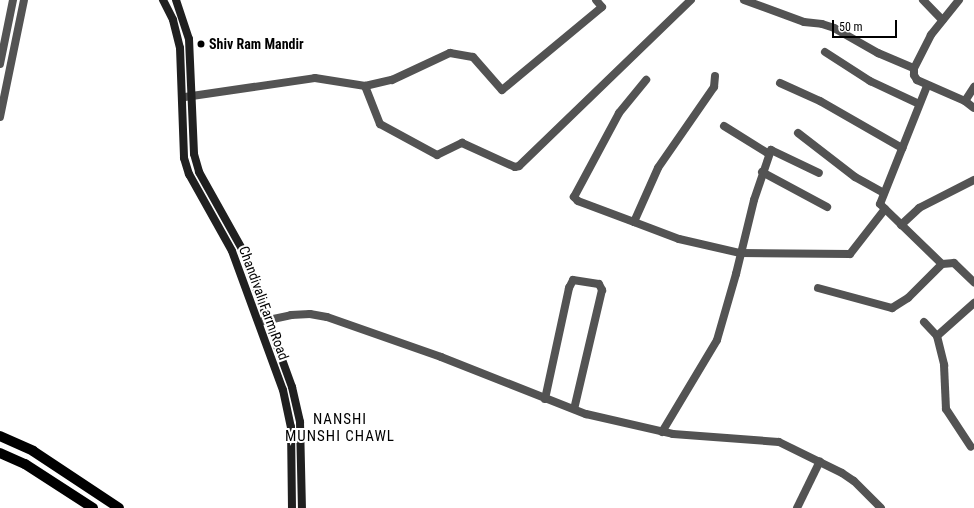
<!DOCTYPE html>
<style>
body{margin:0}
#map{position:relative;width:974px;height:508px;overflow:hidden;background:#fff;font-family:"Roboto Condensed",sans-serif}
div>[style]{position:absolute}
.street>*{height:8px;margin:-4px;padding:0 4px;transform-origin:4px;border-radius:4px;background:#535353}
.secondary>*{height:8px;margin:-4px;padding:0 4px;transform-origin:4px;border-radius:4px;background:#202020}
.primary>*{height:10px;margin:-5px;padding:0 5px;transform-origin:5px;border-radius:5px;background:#000}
.dots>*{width:11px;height:11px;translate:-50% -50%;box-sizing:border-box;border:2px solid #fff;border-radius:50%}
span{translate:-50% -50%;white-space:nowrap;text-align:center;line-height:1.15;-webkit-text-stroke:4px #fff;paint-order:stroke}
.poi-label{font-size:14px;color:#000;font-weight:700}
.left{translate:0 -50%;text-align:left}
.street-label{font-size:14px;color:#000}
.neighbourhood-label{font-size:15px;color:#000;letter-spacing:1px}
.scale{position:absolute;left:832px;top:20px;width:65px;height:18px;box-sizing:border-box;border:2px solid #000;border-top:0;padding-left:5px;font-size:12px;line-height:14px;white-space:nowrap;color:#000;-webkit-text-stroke:3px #fff;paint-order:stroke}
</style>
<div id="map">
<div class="street">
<i style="left:744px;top:0;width:64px;rotate:20.1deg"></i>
<i style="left:804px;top:22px;width:18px;rotate:6deg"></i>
<i style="left:822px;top:24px;width:13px;rotate:18deg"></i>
<i style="left:834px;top:28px;width:51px;rotate:29.6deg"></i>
<i style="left:878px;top:53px;width:39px;rotate:23deg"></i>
<i style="left:923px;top:0;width:28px;rotate:46deg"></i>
<i style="left:959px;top:0;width:45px;rotate:128.7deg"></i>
<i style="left:931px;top:35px;width:37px;rotate:117deg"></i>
<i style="left:914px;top:68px;width:7px;rotate:90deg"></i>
<i style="left:914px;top:75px;width:6px;rotate:59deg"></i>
<i style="left:917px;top:80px;width:52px;rotate:23.6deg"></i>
<i style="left:965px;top:101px;width:11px;rotate:38deg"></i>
<i style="left:825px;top:52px;width:54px;rotate:32.8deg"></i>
<i style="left:870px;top:81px;width:54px;rotate:25.1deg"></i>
<i style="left:0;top:64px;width:65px;rotate:-78.5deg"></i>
<i style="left:715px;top:76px;width:11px;rotate:95deg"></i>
<i style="left:714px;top:87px;width:98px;rotate:124.7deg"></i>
<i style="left:658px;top:168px;width:59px;rotate:114deg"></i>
<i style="left:634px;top:222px;width:48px;rotate:20.7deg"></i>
<i style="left:679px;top:239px;width:63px;rotate:12.9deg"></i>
<i style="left:740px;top:253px;width:110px;rotate:0.5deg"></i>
<i style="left:850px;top:254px;width:57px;rotate:-52.1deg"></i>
<i style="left:780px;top:83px;width:44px;rotate:24.2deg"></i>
<i style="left:820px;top:101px;width:95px;rotate:29.8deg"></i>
<i style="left:365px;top:86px;width:41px;rotate:68.5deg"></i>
<i style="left:380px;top:124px;width:65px;rotate:28.5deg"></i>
<i style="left:437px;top:155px;width:28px;rotate:-26deg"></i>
<i style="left:462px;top:143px;width:58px;rotate:24.4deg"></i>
<i style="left:515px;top:167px;width:4px;rotate:-14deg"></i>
<i style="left:519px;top:166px;width:239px;rotate:-44deg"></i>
<i style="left:927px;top:86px;width:127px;rotate:111.7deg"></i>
<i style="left:880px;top:204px;width:86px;rotate:44.1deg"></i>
<i style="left:942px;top:264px;width:12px;rotate:-5deg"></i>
<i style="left:954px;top:263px;width:28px;rotate:44deg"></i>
<i style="left:185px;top:97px;width:131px;rotate:-8.3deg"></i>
<i style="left:315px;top:78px;width:51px;rotate:9.1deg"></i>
<i style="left:365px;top:86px;width:28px;rotate:-13deg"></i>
<i style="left:392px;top:80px;width:64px;rotate:-25deg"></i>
<i style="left:450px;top:53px;width:23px;rotate:10deg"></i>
<i style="left:473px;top:57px;width:44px;rotate:48.7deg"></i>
<i style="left:502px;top:90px;width:130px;rotate:-39.7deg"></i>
<i style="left:602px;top:7px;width:9px;rotate:-131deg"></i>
<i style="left:965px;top:101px;width:17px;rotate:-57deg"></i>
<i style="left:0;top:117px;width:119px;rotate:-78.4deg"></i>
<i style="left:724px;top:126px;width:53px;rotate:31.9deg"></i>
<i style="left:798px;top:133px;width:72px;rotate:37.7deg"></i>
<i style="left:855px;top:177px;width:33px;rotate:29deg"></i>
<i style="left:762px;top:172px;width:74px;rotate:28.3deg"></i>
<i style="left:634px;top:222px;width:60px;rotate:-159.4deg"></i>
<i style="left:578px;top:201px;width:6px;rotate:-135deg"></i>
<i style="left:574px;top:197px;width:95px;rotate:-61.8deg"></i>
<i style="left:619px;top:113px;width:43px;rotate:-50.7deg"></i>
<i style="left:901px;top:225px;width:25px;rotate:-43deg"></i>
<i style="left:919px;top:208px;width:62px;rotate:-27deg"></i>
<i style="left:818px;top:288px;width:77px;rotate:15.1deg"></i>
<i style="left:892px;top:308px;width:19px;rotate:-32deg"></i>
<i style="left:908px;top:298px;width:48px;rotate:-45deg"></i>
<i style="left:259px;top:322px;width:33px;rotate:-12deg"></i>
<i style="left:291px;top:315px;width:19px;rotate:-3deg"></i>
<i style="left:310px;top:314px;width:17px;rotate:10deg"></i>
<i style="left:327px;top:317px;width:121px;rotate:19.3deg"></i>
<i style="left:441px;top:357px;width:156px;rotate:21.5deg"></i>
<i style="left:586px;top:414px;width:89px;rotate:12.9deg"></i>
<i style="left:673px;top:434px;width:106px;rotate:4.3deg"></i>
<i style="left:779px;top:442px;width:70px;rotate:26.2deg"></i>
<i style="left:842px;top:473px;width:14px;rotate:34deg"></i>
<i style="left:854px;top:481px;width:38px;rotate:45deg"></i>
<i style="left:924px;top:322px;width:19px;rotate:47deg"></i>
<i style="left:937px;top:336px;width:30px;rotate:76deg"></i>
<i style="left:944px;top:365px;width:44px;rotate:87.4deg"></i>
<i style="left:946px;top:409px;width:45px;rotate:56.7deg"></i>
<i style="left:937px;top:336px;width:50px;rotate:-41.7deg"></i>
<i style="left:545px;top:399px;width:114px;rotate:-77.8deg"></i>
<i style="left:569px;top:288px;width:9px;rotate:-63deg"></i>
<i style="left:573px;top:280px;width:26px;rotate:9deg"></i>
<i style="left:599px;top:284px;width:7px;rotate:63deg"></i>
<i style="left:602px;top:290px;width:122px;rotate:103.2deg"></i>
<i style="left:662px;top:432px;width:107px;rotate:-59.1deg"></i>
<i style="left:717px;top:340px;width:69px;rotate:-73.9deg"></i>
<i style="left:736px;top:274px;width:76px;rotate:-76.3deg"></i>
<i style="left:754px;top:200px;width:53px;rotate:-71.2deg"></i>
<i style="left:771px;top:150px;width:53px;rotate:25.6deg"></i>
<i style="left:797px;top:508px;width:52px;rotate:-63.9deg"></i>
</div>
<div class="secondary">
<i style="left:163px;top:0;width:22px;rotate:63deg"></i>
<i style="left:173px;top:20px;width:29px;rotate:76deg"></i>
<i style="left:180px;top:48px;width:110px;rotate:87.9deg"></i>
<i style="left:184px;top:158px;width:17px;rotate:73deg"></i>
<i style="left:189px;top:174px;width:88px;rotate:60.8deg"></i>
<i style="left:232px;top:251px;width:148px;rotate:69.9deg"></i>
<i style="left:283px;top:390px;width:38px;rotate:78deg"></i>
<i style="left:291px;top:427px;width:81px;rotate:89.3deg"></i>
<i style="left:176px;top:0;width:41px;rotate:71.6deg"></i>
<i style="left:189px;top:39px;width:115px;rotate:87.5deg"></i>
<i style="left:194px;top:154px;width:19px;rotate:74deg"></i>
<i style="left:199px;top:172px;width:88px;rotate:60.8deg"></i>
<i style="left:242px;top:249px;width:147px;rotate:70.1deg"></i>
<i style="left:292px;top:387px;width:36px;rotate:77deg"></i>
<i style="left:300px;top:422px;width:86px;rotate:88.7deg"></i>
</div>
<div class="primary">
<i style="left:0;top:436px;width:36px;rotate:24deg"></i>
<i style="left:33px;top:451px;width:103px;rotate:33.5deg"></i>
<i style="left:0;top:453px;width:27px;rotate:24deg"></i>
<i style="left:25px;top:464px;width:81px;rotate:32.9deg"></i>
</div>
<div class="dots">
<i style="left:201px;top:44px;background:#000"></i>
</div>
<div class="poi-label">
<span class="left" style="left:209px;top:44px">Shiv Ram Mandir</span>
</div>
<div class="street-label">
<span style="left:264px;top:303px;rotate:70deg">Chandivali Farm Road</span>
</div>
<div class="neighbourhood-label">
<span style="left:340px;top:428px">NANSHI<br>MUNSHI CHAWL</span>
</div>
<div class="scale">50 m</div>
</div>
